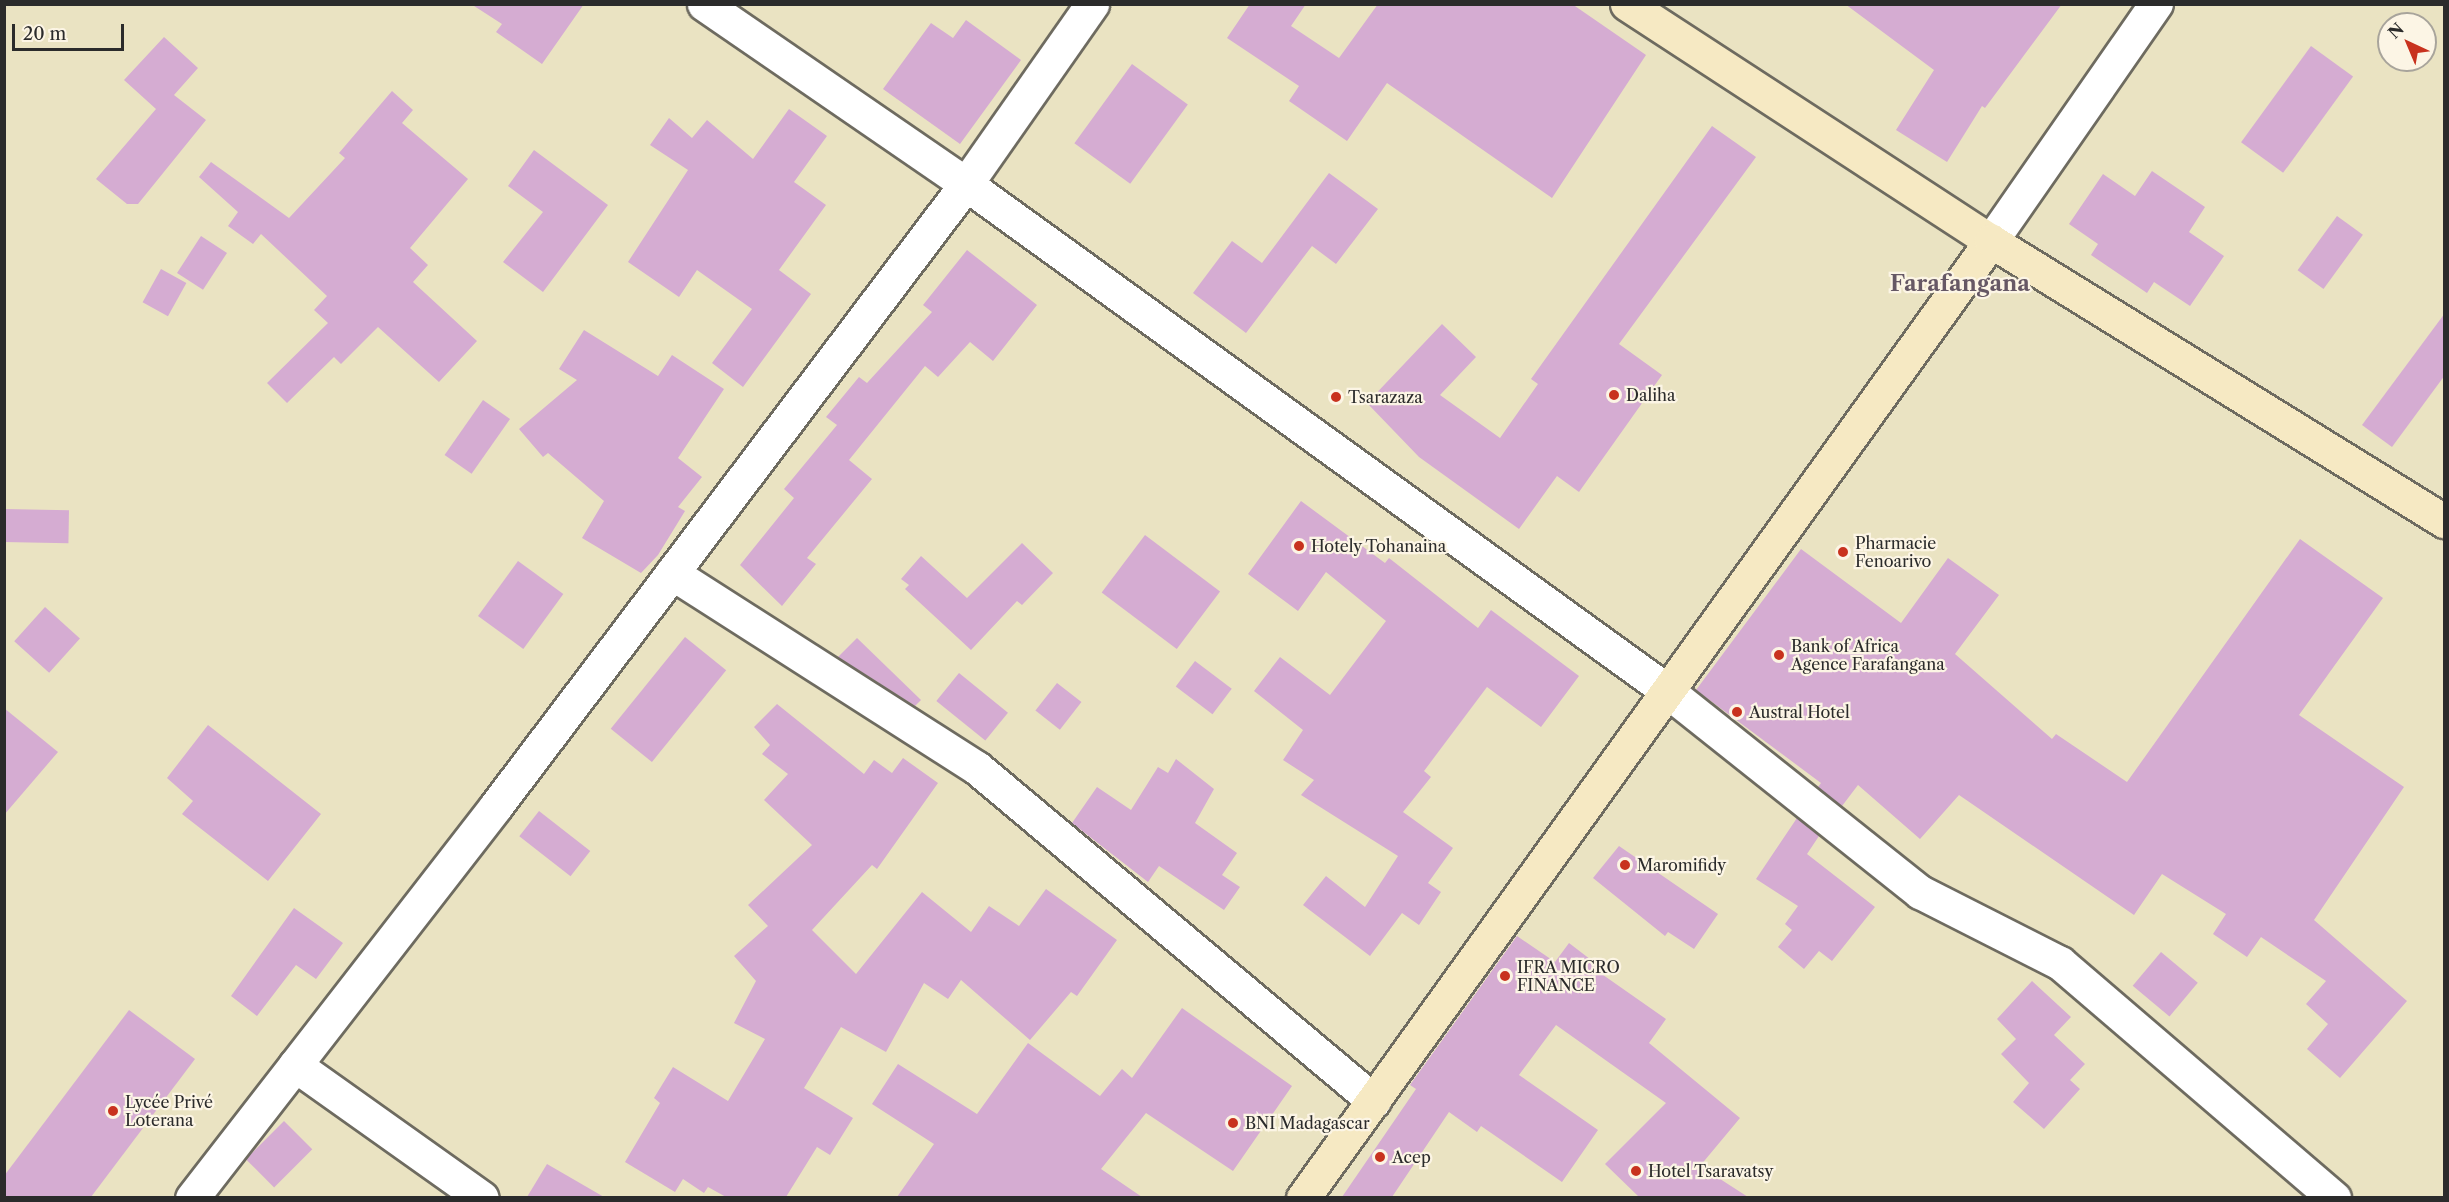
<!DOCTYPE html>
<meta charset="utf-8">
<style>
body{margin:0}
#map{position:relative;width:2449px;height:1202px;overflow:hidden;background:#eae3c2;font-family:"Libre Caslon Text",serif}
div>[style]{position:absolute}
.building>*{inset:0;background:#d5acd2;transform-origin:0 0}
.roads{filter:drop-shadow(2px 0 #6e6b60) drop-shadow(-2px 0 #6e6b60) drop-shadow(0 2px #6e6b60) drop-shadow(0 -2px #6e6b60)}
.street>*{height:33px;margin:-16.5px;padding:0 16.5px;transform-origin:16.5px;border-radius:16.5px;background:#fff}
.secondary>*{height:33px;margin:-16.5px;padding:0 16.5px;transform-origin:16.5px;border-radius:16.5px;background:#f6e9c3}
.dots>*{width:16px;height:16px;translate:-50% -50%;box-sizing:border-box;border:3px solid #fcf5e5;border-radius:50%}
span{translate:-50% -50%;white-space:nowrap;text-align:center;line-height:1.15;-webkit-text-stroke:4.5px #fcf5e5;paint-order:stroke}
.poi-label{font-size:16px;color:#2b2b2b}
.left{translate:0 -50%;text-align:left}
.district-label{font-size:22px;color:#665865;font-weight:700}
.frame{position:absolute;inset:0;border:6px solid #2b2b2b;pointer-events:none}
.north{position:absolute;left:2377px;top:12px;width:60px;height:60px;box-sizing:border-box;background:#fcf5e5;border:2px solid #a8a49b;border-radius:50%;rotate:316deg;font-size:16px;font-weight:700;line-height:24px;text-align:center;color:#2b2b2b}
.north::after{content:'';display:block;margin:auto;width:21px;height:27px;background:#c8321e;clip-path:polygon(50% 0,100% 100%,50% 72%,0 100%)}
.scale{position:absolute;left:12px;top:24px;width:112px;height:27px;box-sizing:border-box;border:3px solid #2b2b2b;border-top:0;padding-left:8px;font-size:18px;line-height:21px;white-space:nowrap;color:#2b2b2b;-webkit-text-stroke:4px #fcf5e5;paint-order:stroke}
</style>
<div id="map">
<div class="building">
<i style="clip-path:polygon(471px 4px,584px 4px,542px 64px,496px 32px,502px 24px)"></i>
<i style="clip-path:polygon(1250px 4px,1306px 4px,1291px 26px,1339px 58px,1378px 4px,1572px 4px,1646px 55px,1552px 198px,1387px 83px,1347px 141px,1289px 101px,1299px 86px,1227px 38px)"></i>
<i style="clip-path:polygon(1845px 4px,2062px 4px,1985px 108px,1982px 106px,1947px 162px,1896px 130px,1934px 70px)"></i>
<i style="clip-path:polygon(966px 20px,1021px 60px,960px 144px,883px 89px,931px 23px,953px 38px)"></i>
<i style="clip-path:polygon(164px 37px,198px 68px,174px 95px,206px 120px,138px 204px,127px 204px,96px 179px,156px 109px,124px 80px)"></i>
<i style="left:2311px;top:46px;width:52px;height:119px;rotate:36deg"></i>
<i style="left:1132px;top:64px;width:69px;height:98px;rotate:36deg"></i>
<i style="clip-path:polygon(392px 91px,413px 110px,402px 123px,468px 179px,410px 248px,428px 265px,413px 282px,477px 341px,439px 382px,378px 327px,341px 364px,334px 357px,287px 403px,267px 383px,328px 323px,314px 310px,327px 296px,261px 234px,253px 244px,228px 226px,238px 212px,199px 177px,211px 162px,289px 218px,345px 158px,339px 153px)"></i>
<i style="clip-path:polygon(789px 109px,827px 136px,794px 182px,826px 205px,779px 270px,811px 294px,743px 387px,712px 363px,752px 309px,697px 270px,679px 297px,628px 262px,688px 170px,650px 145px,669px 118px,692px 138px,707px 120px,753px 159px)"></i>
<i style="clip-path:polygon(1712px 126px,1756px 157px,1619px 344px,1662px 375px,1579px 492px,1557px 476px,1519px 529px,1419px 457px,1367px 403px,1442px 324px,1476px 357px,1440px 395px,1500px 438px,1538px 384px,1531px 379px)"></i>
<i style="clip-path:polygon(534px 150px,608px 205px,543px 292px,503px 262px,543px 212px,508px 186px)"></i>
<i style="clip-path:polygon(2152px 171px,2205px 207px,2189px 232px,2224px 256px,2190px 306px,2154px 282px,2147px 293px,2091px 255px,2098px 244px,2069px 224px,2103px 174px,2135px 196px)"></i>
<i style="clip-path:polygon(1329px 173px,1378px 209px,1336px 264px,1312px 246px,1246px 333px,1193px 293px,1232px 241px,1262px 263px)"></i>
<i style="left:2337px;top:216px;width:32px;height:67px;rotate:36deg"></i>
<i style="left:201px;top:236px;width:31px;height:44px;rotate:33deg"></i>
<i style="clip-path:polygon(967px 250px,1037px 305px,993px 361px,970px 342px,938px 377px,925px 366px,849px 460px,872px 479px,807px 558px,816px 564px,782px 606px,740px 565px,794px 498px,784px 489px,837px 425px,826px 417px,859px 377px,867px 383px,932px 312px,923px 305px)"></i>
<i style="left:161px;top:269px;width:29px;height:38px;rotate:29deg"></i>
<i style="clip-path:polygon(2445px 313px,2445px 375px,2392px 447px,2362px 425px)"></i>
<i style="clip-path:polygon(584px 330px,658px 376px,672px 355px,724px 389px,678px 458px,702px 477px,678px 507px,685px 511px,658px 555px,641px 573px,582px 538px,604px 501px,548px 453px,543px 457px,519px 429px,577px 380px,559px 369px)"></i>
<i style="left:483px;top:400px;width:33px;height:67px;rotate:35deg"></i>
<i style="clip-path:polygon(1301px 501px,1385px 563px,1389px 558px,1478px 628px,1491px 610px,1579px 676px,1541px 727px,1487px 687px,1424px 771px,1431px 777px,1403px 812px,1453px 848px,1428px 883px,1441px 892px,1419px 925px,1402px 913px,1370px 956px,1303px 905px,1326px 876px,1365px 907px,1398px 856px,1301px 795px,1314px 780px,1283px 760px,1303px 730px,1254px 691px,1280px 657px,1330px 695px,1386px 621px,1326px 572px,1298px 611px,1248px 574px)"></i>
<i style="left:4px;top:509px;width:65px;height:33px;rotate:1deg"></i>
<i style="left:1145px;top:535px;width:94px;height:72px;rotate:37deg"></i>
<i style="clip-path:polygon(2300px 539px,2383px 598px,2299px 715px,2404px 787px,2314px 920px,2407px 1001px,2340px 1078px,2307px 1049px,2328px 1024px,2306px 1004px,2326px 981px,2261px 937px,2247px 957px,2213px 934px,2226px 914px,2162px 874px,2134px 915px,1959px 795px,1920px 839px,1858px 785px,1842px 806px,1818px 787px,1821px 783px,1696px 690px,1801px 549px,1901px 623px,1948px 558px,1999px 595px,1955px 654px,2052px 739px,2056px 734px,2127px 782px)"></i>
<i style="clip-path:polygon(1022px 543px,1053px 573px,1022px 605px,1017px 601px,971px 650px,905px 589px,909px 585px,901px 579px,921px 556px,967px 598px)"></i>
<i style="left:518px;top:561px;width:56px;height:68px;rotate:36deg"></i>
<i style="left:45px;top:607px;width:47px;height:46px;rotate:42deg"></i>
<i style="left:685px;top:637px;width:53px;height:118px;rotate:39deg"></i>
<i style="clip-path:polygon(857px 638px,921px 700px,915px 706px,838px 657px)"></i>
<i style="left:1195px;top:661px;width:46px;height:32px;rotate:37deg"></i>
<i style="left:959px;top:673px;width:63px;height:36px;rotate:39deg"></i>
<i style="left:1057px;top:683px;width:31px;height:35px;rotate:38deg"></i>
<i style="clip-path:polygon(777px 704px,864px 774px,874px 760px,892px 773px,903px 758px,938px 783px,877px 869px,872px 865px,812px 930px,856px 974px,922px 892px,971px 932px,989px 906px,1019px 926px,1046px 889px,1117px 940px,1077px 996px,1071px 992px,1030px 1040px,961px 980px,948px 999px,924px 983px,886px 1052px,841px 1027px,804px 1088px,853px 1118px,830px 1155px,817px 1147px,786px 1197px,726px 1197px,708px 1187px,704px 1193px,683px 1179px,675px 1192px,625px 1162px,660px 1103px,654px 1098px,673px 1067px,728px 1101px,765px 1039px,734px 1023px,756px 981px,734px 956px,768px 926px,748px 905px,812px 845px,764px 800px,788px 774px,762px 754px,770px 745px,754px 727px)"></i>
<i style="clip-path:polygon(4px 708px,58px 752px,4px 815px)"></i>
<i style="clip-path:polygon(208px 725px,321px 814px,268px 881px,182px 814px,193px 801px,167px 778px)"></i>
<i style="clip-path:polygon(1176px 759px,1214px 789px,1195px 823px,1237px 853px,1222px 875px,1240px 887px,1224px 910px,1159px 866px,1148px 882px,1072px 823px,1097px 787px,1131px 810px,1158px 767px,1168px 773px)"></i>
<i style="left:539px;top:811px;width:65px;height:32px;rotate:38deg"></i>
<i style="clip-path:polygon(1797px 818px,1819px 836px,1807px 854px,1875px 907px,1832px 961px,1819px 951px,1804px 969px,1778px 947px,1792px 930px,1785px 924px,1798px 906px,1756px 879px)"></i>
<i style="clip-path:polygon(1619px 846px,1718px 914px,1694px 949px,1668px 932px,1665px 936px,1593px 878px)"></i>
<i style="clip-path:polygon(294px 908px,343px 943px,316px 979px,296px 965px,257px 1016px,231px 996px)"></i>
<i style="clip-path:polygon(1517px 936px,1555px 962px,1569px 943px,1599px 966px,1596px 970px,1666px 1019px,1649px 1043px,1740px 1118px,1700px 1166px,1748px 1197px,1639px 1197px,1605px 1164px,1666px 1103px,1556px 1025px,1519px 1075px,1598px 1130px,1562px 1182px,1481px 1126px,1477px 1132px,1449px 1112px,1392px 1197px,1342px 1197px,1416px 1089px,1410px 1085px)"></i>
<i style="left:2161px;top:952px;width:48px;height:44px;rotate:40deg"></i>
<i style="clip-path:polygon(2032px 981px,2071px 1017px,2054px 1035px,2085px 1064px,2070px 1080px,2080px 1089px,2044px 1129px,2013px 1102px,2029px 1083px,2001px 1054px,2016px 1039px,1997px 1019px)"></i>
<i style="clip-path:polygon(1182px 1008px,1292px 1086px,1233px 1171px,1146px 1113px,1101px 1169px,1142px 1197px,897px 1197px,934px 1144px,872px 1104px,898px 1064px,977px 1114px,1028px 1043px,1100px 1096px,1122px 1069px,1132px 1078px)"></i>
<i style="clip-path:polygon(129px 1010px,195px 1059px,91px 1197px,4px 1197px,4px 1176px)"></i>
<i style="left:284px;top:1121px;width:40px;height:54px;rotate:45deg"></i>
<i style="clip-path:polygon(547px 1164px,604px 1197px,527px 1197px)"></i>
</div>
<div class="roads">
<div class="street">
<i style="left:704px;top:4px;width:318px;rotate:34.5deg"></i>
<i style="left:966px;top:184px;width:864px;rotate:35.86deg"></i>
<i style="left:1666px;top:690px;width:325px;rotate:38.5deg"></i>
<i style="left:1920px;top:892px;width:157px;rotate:26.9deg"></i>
<i style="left:2060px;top:963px;width:361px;rotate:40.6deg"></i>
<i style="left:1991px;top:241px;width:289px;rotate:-55.2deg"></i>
<i style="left:672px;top:573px;width:362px;rotate:32.6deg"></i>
<i style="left:977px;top:768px;width:518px;rotate:39.99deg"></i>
<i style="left:295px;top:1065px;width:229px;rotate:35.4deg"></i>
<i style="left:192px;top:1198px;width:496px;rotate:-52.2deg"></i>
<i style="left:496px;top:806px;width:780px;rotate:-52.92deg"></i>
<i style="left:966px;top:184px;width:220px;rotate:-55deg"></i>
</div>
<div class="secondary">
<i style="left:1627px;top:4px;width:434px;rotate:33.1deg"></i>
<i style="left:1303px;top:1198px;width:1179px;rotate:-54.29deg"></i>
<i style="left:1991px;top:241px;width:533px;rotate:31.72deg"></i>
</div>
</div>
<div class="dots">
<i style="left:1614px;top:395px;background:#c8321e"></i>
<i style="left:1336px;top:397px;background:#c8321e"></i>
<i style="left:1299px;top:546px;background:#c8321e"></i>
<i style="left:1843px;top:552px;background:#c8321e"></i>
<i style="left:1779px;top:655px;background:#c8321e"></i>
<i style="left:1737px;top:712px;background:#c8321e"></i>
<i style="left:1625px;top:865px;background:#c8321e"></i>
<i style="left:1505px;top:976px;background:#c8321e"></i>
<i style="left:113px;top:1111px;background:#c8321e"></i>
<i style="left:1233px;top:1123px;background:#c8321e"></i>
<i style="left:1380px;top:1157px;background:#c8321e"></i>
<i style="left:1636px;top:1171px;background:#c8321e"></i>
</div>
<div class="poi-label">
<span class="left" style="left:1626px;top:395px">Daliha</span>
<span class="left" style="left:1348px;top:397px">Tsarazaza</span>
<span class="left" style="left:1855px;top:552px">Pharmacie<br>Fenoarivo</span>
<span class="left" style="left:1311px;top:546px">Hotely Tohanaina</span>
<span class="left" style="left:1791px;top:655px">Bank of Africa<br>Agence Farafangana</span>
<span class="left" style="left:1749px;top:712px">Austral Hotel</span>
<span class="left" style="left:1637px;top:865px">Maromifidy</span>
<span class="left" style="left:1517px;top:976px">IFRA MICRO<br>FINANCE</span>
<span class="left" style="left:125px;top:1111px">Lycée Privé<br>Loterana</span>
<span class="left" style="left:1245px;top:1123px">BNI Madagascar</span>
<span class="left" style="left:1392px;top:1157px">Acep</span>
<span class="left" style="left:1648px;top:1171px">Hotel Tsaravatsy</span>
</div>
<div class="district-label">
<span style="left:1960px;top:284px">Farafangana</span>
</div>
<div class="frame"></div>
<div class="north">N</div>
<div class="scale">20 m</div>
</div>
